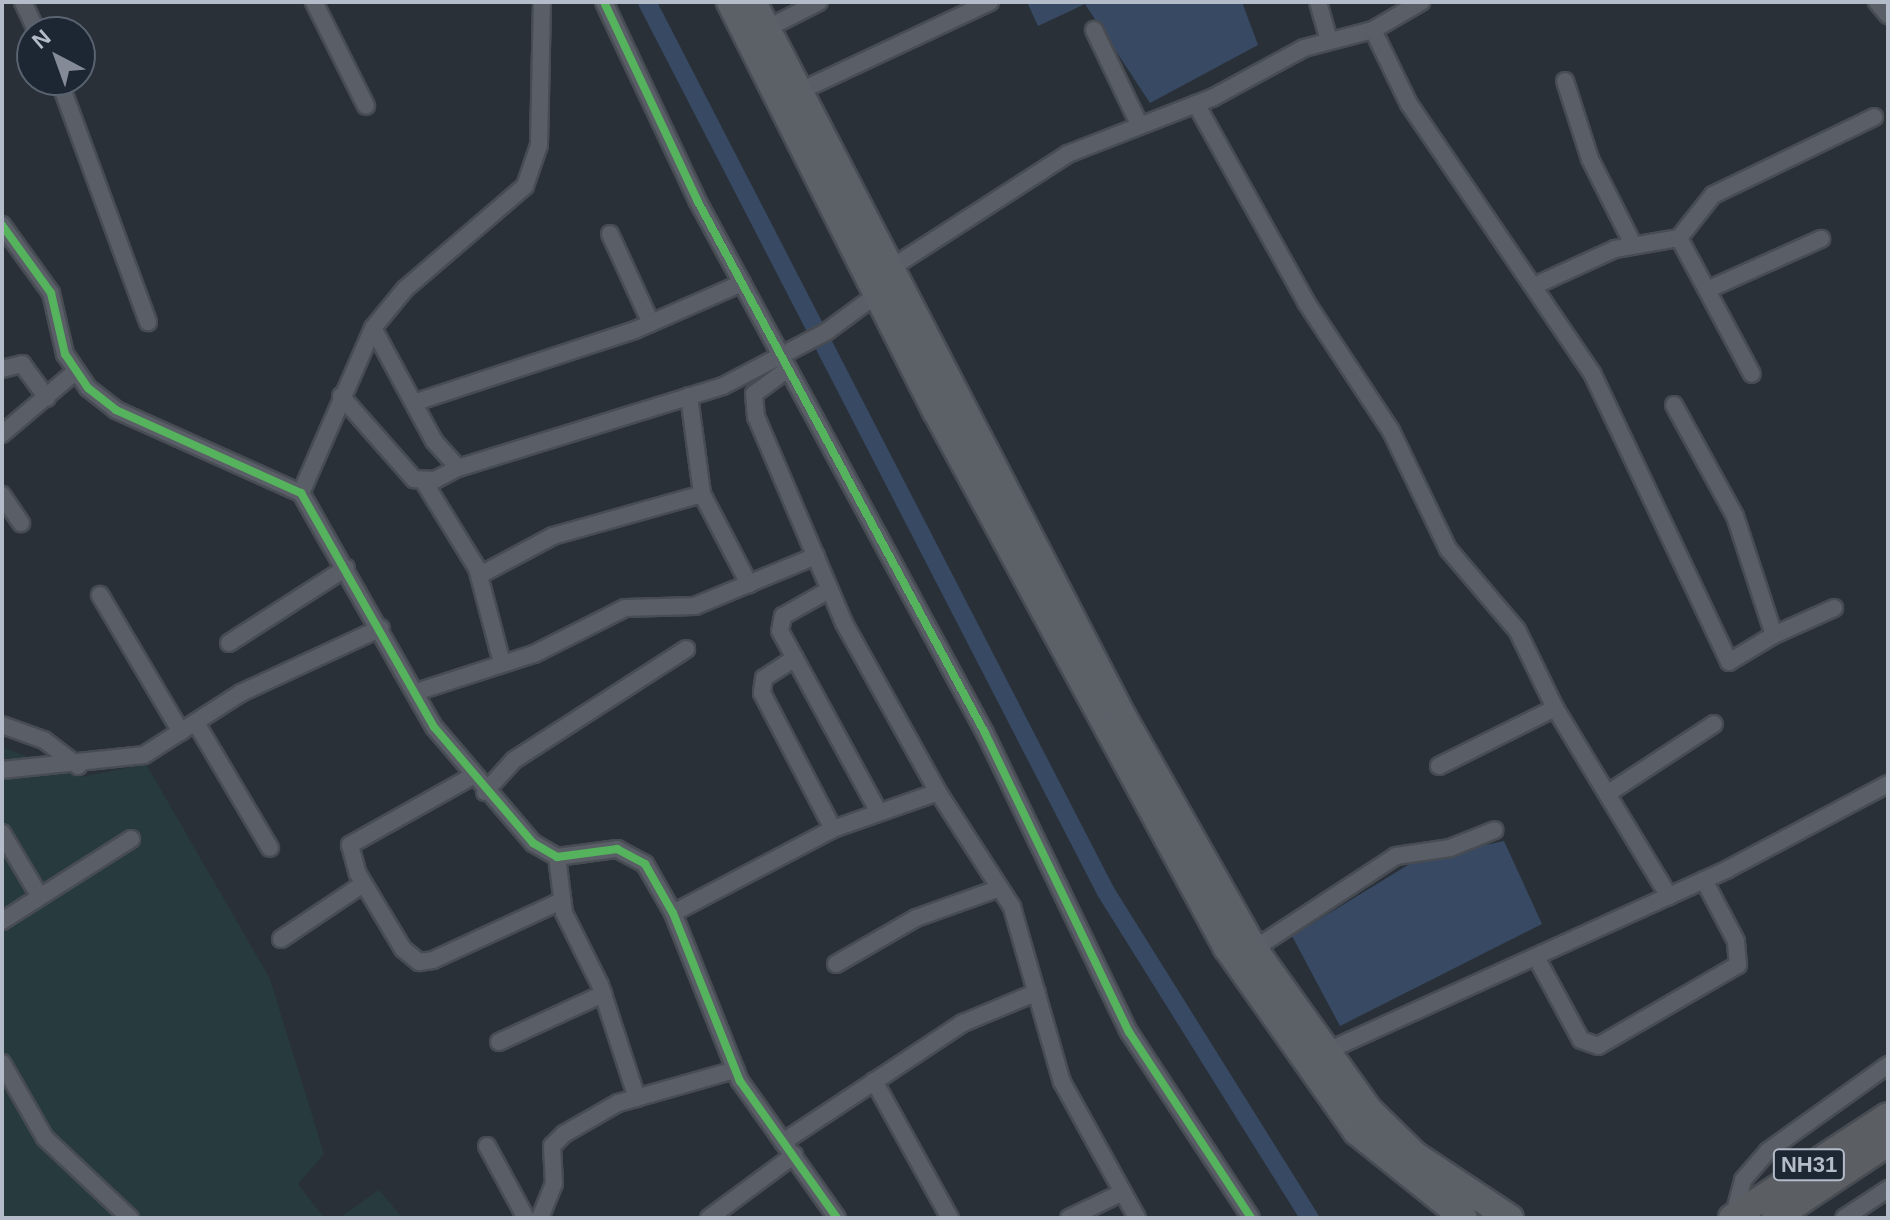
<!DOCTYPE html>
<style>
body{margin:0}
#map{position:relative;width:1890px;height:1220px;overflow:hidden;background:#2a3038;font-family:Helvetica,sans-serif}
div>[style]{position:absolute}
.green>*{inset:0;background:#273a3e}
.water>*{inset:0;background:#384963}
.canal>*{height:18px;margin:-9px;padding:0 9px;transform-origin:9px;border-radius:9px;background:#384963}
.roads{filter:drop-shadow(2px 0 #484c53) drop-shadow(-2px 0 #484c53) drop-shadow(0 2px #484c53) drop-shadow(0 -2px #484c53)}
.minor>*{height:16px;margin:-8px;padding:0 8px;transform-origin:8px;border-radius:8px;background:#5a5e66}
.primary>*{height:26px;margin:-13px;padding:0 13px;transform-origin:13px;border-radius:13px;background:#5c6168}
.trunk>*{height:26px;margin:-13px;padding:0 13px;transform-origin:13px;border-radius:13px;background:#5b5f64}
.cycleway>*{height:8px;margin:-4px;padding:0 4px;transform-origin:4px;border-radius:4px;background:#56b35d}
span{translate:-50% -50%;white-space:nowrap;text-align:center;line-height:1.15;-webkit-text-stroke:6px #1d2633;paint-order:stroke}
.shield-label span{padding:2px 6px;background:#1d2633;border:2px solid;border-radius:6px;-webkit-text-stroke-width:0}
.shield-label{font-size:22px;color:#b4bcc9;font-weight:700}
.frame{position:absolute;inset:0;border:4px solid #b4bcc9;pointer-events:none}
.north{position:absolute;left:16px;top:16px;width:80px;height:80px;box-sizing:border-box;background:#1d2633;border:2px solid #59626f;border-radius:50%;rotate:319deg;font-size:22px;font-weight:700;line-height:32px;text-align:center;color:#b4bcc9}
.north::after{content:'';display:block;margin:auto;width:28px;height:36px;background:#848b96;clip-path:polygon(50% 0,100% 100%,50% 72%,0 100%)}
</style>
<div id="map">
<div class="green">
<i style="clip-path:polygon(2px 747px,81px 777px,146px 764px,270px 979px,324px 1154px,298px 1184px,324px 1218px,2px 1218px)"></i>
<i style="clip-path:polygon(379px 1190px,403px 1218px,339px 1218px)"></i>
</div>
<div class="water">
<i style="clip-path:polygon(1027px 2px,1242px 2px,1258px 45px,1150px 103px,1085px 4px,1038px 26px)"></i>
<i style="clip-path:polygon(1504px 841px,1542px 924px,1340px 1026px,1292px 936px,1416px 860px)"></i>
</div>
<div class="canal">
<i style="left:647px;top:2px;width:1001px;rotate:62.72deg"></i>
<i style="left:1106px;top:892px;width:385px;rotate:58deg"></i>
</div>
<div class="roads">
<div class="minor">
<i style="left:23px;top:2px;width:33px;rotate:65deg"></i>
<i style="left:314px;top:2px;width:116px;rotate:63.4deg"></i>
<i style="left:604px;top:2px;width:219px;rotate:64.8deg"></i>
<i style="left:697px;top:200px;width:606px;rotate:61.62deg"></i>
<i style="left:985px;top:733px;width:332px;rotate:64.3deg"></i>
<i style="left:1129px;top:1032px;width:222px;rotate:56.7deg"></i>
<i style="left:1318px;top:2px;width:40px;rotate:74deg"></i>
<i style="left:1877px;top:2px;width:17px;rotate:50deg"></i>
<i style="left:1094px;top:30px;width:106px;rotate:64.4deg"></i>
<i style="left:1373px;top:30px;width:82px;rotate:64.1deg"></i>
<i style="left:1409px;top:104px;width:325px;rotate:55.8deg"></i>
<i style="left:1592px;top:373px;width:320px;rotate:64.6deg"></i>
<i style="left:1729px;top:662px;width:52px;rotate:-31deg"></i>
<i style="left:760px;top:32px;width:66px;rotate:-27deg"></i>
<i style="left:59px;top:80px;width:258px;rotate:69.8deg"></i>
<i style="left:1565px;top:81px;width:82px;rotate:72.2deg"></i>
<i style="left:1590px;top:159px;width:95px;rotate:63.2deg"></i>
<i style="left:798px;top:92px;width:212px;rotate:-25.1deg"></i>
<i style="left:1196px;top:104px;width:227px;rotate:60.9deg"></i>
<i style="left:1306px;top:302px;width:154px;rotate:56.6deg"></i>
<i style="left:1391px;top:431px;width:131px;rotate:64.2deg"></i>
<i style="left:1448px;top:549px;width:106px;rotate:49.6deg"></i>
<i style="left:1517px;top:630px;width:87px;rotate:64deg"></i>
<i style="left:1555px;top:708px;width:220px;rotate:58.8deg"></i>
<i style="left:2px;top:225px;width:84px;rotate:54.2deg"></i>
<i style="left:51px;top:293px;width:63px;rotate:77.1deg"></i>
<i style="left:65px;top:354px;width:41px;rotate:55.9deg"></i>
<i style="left:88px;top:388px;width:36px;rotate:38deg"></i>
<i style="left:116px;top:410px;width:203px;rotate:24.2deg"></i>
<i style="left:301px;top:493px;width:269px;rotate:60.4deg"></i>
<i style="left:434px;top:727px;width:153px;rotate:49.5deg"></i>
<i style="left:533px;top:843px;width:28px;rotate:30deg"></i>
<i style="left:557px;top:857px;width:61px;rotate:-7.6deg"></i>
<i style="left:617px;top:849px;width:32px;rotate:28deg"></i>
<i style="left:645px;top:864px;width:56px;rotate:60.3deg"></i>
<i style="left:673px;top:913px;width:181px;rotate:68.3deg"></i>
<i style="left:740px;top:1081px;width:168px;rotate:54.7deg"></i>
<i style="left:610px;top:234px;width:98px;rotate:65.3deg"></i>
<i style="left:1679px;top:238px;width:55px;rotate:-51.7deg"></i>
<i style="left:1713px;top:195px;width:179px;rotate:-25.8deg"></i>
<i style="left:888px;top:270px;width:214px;rotate:-32.8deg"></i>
<i style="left:1068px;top:154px;width:155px;rotate:-21.3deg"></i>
<i style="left:1212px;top:98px;width:105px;rotate:-28.5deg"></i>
<i style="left:1304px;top:48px;width:71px;rotate:-14.6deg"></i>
<i style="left:1373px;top:30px;width:56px;rotate:-30.3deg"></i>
<i style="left:1534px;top:286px;width:89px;rotate:-24.6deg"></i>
<i style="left:1615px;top:249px;width:65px;rotate:-9.8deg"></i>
<i style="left:1679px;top:238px;width:154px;rotate:61.8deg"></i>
<i style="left:1709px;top:289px;width:123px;rotate:-24.1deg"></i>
<i style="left:373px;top:328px;width:128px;rotate:61.6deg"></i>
<i style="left:434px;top:441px;width:36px;rotate:48deg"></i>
<i style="left:458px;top:468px;width:277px;rotate:-17.2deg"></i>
<i style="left:723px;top:386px;width:116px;rotate:-27.7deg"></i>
<i style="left:826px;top:332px;width:71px;rotate:-36.4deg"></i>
<i style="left:2px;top:369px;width:21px;rotate:-14deg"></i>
<i style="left:22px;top:364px;width:42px;rotate:53.7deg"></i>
<i style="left:341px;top:396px;width:111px;rotate:48.7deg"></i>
<i style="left:414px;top:479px;width:21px;rotate:3deg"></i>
<i style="left:435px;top:480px;width:26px;rotate:-28deg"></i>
<i style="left:689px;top:396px;width:99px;rotate:82.4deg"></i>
<i style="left:702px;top:494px;width:102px;rotate:62.4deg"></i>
<i style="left:416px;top:402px;width:231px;rotate:-18.2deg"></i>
<i style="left:635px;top:330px;width:117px;rotate:-23.7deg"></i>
<i style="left:1674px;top:405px;width:127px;rotate:61.2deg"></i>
<i style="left:1735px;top:516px;width:125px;rotate:71.9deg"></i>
<i style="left:1774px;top:635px;width:66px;rotate:-24.2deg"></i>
<i style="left:2px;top:434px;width:94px;rotate:-40.3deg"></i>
<i style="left:424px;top:482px;width:101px;rotate:58.4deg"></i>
<i style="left:477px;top:568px;width:98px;rotate:75.3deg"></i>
<i style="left:301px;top:493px;width:180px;rotate:-66.4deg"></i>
<i style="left:373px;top:328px;width:50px;rotate:-50.6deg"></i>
<i style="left:405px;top:289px;width:158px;rotate:-40.6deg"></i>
<i style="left:525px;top:186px;width:43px;rotate:-71.1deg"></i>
<i style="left:539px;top:145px;width:143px;rotate:-88.8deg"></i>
<i style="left:2px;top:495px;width:34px;rotate:56deg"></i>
<i style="left:480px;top:575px;width:83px;rotate:-28.1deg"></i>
<i style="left:553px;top:536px;width:155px;rotate:-15.7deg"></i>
<i style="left:829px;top:590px;width:53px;rotate:150.5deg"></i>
<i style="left:783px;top:616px;width:15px;rotate:101deg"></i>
<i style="left:780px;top:631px;width:205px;rotate:61.4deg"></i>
<i style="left:100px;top:595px;width:159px;rotate:59.4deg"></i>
<i style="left:229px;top:643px;width:139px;rotate:-32.7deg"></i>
<i style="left:795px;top:658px;width:37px;rotate:147deg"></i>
<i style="left:764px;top:678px;width:15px;rotate:98deg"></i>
<i style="left:762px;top:693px;width:153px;rotate:62.4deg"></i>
<i style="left:416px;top:692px;width:124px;rotate:-17.9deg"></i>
<i style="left:534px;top:654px;width:102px;rotate:-26.8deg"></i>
<i style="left:625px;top:608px;width:70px;rotate:-1.6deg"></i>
<i style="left:695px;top:606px;width:131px;rotate:-22.5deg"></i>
<i style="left:196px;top:723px;width:145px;rotate:59.4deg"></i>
<i style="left:2px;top:725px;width:45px;rotate:19.7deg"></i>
<i style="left:44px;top:740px;width:43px;rotate:37.4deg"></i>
<i style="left:1439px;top:766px;width:130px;rotate:-26.6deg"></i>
<i style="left:2px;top:770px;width:143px;rotate:-6deg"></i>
<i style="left:144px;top:755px;width:115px;rotate:-32.6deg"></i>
<i style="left:241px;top:693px;width:154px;rotate:-24.9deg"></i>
<i style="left:471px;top:777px;width:139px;rotate:150.7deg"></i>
<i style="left:350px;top:845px;width:30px;rotate:75deg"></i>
<i style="left:358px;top:874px;width:87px;rotate:59deg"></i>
<i style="left:403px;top:949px;width:21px;rotate:39deg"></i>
<i style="left:419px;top:962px;width:14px;rotate:-8deg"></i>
<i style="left:433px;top:960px;width:141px;rotate:-24.7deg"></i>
<i style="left:485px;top:792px;width:43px;rotate:-47.8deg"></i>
<i style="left:514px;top:760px;width:205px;rotate:-32.8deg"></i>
<i style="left:938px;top:792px;width:137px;rotate:57.2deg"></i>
<i style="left:1012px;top:907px;width:182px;rotate:74.1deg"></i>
<i style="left:1062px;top:1082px;width:155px;rotate:61.1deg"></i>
<i style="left:1610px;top:792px;width:124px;rotate:-33.2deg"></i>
<i style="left:2px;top:833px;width:74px;rotate:59.3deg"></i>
<i style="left:557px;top:857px;width:56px;rotate:82.9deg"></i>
<i style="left:564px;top:913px;width:80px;rotate:63.4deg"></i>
<i style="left:600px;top:985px;width:119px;rotate:71.9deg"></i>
<i style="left:673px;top:913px;width:181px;rotate:-27.7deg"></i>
<i style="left:833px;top:829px;width:111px;rotate:-19.4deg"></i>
<i style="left:938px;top:792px;width:193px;rotate:-119.1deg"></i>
<i style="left:844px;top:623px;width:224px;rotate:-113.1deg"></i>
<i style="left:756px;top:417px;width:23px;rotate:-95deg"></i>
<i style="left:754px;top:394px;width:42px;rotate:-36.3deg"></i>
<i style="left:2px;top:921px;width:153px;rotate:-32.4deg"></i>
<i style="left:281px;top:939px;width:99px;rotate:-33.9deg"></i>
<i style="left:1254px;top:949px;width:170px;rotate:-33.2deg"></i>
<i style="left:1396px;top:856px;width:55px;rotate:-8.4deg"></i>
<i style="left:1450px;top:848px;width:48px;rotate:-21.8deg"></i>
<i style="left:1536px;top:957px;width:94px;rotate:61.5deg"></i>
<i style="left:1581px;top:1040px;width:18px;rotate:19deg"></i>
<i style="left:1598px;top:1046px;width:162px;rotate:-30.1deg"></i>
<i style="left:1738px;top:965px;width:24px;rotate:-95deg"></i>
<i style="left:1736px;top:941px;width:69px;rotate:-117.7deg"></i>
<i style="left:836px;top:964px;width:92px;rotate:-29.9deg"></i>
<i style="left:916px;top:918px;width:89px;rotate:-19.7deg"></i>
<i style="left:499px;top:1042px;width:115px;rotate:-24.8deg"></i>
<i style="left:1325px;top:1052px;width:443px;rotate:-24.4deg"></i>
<i style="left:1728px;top:869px;width:181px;rotate:-28deg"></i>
<i style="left:2px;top:1063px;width:86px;rotate:60.2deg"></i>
<i style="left:45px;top:1138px;width:117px;rotate:43.3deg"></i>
<i style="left:874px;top:1081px;width:157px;rotate:61deg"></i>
<i style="left:783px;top:1142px;width:216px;rotate:-33.5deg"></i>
<i style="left:963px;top:1023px;width:80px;rotate:-22.7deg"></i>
<i style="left:487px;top:1146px;width:82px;rotate:61.6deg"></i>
<i style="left:540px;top:1218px;width:37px;rotate:-68deg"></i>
<i style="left:554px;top:1184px;width:38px;rotate:-93deg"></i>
<i style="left:552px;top:1146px;width:17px;rotate:-45deg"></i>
<i style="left:564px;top:1134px;width:62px;rotate:-29.9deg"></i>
<i style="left:618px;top:1103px;width:122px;rotate:-15.8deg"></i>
<i style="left:709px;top:1218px;width:106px;rotate:-36.5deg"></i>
<i style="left:1069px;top:1218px;width:53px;rotate:-25.6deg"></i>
<i style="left:1733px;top:1218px;width:39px;rotate:-75deg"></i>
<i style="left:1743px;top:1180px;width:38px;rotate:-49deg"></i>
<i style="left:1768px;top:1151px;width:148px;rotate:-35.6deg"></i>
<i style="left:1844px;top:1218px;width:53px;rotate:-33.4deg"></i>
</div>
<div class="primary">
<i style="left:730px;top:2px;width:458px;rotate:63.3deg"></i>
<i style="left:936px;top:411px;width:611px;rotate:61.55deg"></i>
<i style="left:1227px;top:948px;width:225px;rotate:54.8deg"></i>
<i style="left:1357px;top:1132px;width:137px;rotate:38.8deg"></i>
<i style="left:753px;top:2px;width:805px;rotate:62.64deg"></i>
<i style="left:1123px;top:717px;width:266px;rotate:60.5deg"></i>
<i style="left:1254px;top:949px;width:196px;rotate:54.5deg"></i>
<i style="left:1368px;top:1109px;width:66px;rotate:44.4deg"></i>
<i style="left:1415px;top:1155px;width:114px;rotate:33.6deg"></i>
</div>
<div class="trunk">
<i style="left:1732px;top:1218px;width:186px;rotate:-33.2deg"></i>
<i style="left:1775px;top:1218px;width:136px;rotate:-33.6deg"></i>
</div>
</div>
<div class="cycleway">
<i style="left:604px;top:2px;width:219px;rotate:64.8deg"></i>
<i style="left:697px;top:200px;width:606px;rotate:61.62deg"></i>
<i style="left:985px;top:733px;width:332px;rotate:64.3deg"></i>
<i style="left:1129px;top:1032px;width:222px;rotate:56.7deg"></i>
<i style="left:2px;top:225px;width:84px;rotate:54.2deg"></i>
<i style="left:51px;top:293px;width:63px;rotate:77.1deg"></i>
<i style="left:65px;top:354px;width:41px;rotate:55.9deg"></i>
<i style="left:88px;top:388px;width:36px;rotate:38deg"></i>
<i style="left:116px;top:410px;width:203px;rotate:24.2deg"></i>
<i style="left:301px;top:493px;width:269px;rotate:60.4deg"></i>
<i style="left:434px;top:727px;width:153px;rotate:49.5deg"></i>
<i style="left:533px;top:843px;width:28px;rotate:30deg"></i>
<i style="left:557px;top:857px;width:61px;rotate:-7.6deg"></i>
<i style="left:617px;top:849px;width:32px;rotate:28deg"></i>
<i style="left:645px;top:864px;width:56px;rotate:60.3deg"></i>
<i style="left:673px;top:913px;width:181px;rotate:68.3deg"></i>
<i style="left:740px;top:1081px;width:168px;rotate:54.7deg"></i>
</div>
<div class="shield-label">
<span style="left:1809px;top:1165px">NH31</span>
</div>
<div class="frame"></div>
<div class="north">N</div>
</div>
